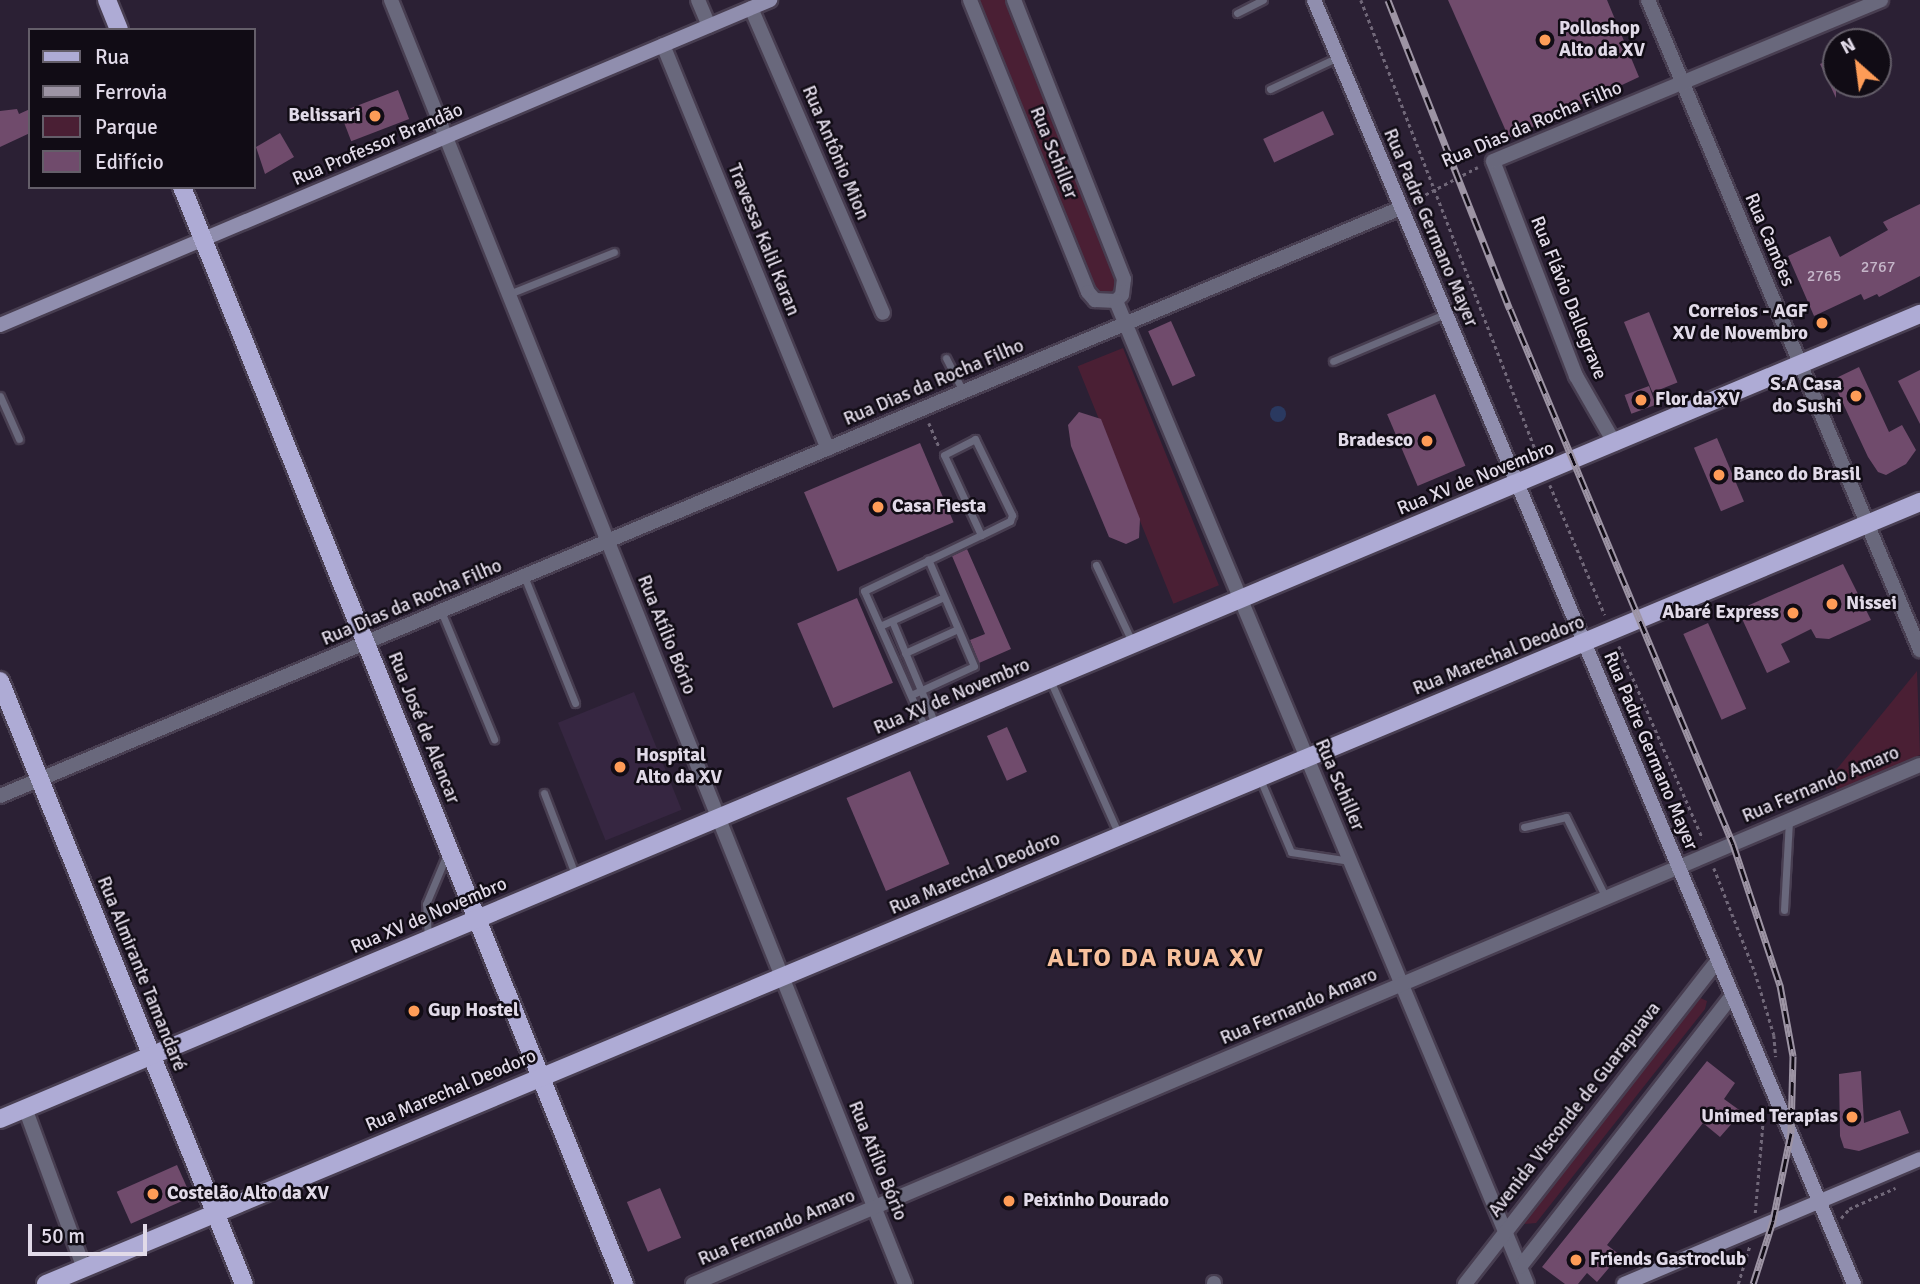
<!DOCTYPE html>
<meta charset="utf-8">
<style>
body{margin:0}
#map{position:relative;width:1920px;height:1284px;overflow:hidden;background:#2b2034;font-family:Signika,sans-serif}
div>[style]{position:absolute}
.built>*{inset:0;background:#362641;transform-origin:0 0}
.green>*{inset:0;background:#4a1f34;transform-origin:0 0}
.water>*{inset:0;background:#2a3960}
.round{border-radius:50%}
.building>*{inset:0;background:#704b6c;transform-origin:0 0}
.path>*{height:2.5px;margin-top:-1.25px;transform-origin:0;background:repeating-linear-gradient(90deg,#716879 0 3.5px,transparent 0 7px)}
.roads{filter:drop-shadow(2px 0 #483e51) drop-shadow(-2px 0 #483e51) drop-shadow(0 2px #483e51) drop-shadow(0 -2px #483e51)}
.lane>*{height:7px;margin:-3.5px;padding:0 3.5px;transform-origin:3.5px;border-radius:3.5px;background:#69687c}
.street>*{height:14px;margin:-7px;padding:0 7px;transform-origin:7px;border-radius:7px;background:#69687c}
.secondary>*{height:14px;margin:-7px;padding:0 7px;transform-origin:7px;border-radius:7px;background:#908eae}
.primary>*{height:18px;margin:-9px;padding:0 9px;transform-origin:9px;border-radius:9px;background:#aeabd5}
.rail>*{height:7px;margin-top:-3.5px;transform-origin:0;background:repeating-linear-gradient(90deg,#110c15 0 13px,#9d94a4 0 26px);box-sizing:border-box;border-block:2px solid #9d94a4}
.dots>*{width:19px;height:19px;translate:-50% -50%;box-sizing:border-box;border:4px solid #110c15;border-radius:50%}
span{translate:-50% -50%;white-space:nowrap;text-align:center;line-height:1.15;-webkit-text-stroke:5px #110c15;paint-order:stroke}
.number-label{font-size:16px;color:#c5b6c9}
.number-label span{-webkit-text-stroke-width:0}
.poi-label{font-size:19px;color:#e1dae8;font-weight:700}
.left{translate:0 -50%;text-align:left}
.right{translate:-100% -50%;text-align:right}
.street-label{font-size:19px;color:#e1dae8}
.district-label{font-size:26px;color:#f7c09c;font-weight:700;letter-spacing:2px}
.legend{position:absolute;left:28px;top:28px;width:228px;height:161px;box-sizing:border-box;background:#110c15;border:2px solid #645e69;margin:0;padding:9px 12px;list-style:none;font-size:21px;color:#e1dae8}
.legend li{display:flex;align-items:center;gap:14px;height:35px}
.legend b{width:35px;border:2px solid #645e69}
.north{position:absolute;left:1822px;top:28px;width:70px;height:70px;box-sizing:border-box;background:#110c15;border:2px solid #645e69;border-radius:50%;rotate:332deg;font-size:19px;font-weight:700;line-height:28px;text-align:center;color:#e1dae8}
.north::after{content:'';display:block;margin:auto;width:24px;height:32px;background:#fe9c57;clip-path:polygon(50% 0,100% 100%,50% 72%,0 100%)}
.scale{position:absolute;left:28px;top:1224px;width:119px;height:32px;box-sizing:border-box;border:4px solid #e1dae8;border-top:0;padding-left:9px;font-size:21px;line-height:24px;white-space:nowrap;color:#e1dae8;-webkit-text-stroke:5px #110c15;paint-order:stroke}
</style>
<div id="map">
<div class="built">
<i style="left:634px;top:692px;width:127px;height:82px;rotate:68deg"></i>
</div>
<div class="green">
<i style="clip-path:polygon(978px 0,1005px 0,1117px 280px,1111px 295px,1094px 291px)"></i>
<i style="left:1123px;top:348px;width:256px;height:49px;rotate:68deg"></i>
<i style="clip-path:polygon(1917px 671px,1920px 755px,1837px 791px,1832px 775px)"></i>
<i style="clip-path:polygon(1696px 996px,1707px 1001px,1705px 1009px,1536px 1223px,1525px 1224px,1523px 1220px)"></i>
</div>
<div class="water">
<i class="round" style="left:1270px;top:406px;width:16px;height:16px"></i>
</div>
<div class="building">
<i style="clip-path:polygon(1448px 0,1607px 0,1639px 77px,1509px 138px)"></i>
<i style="clip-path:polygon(1836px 57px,1836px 98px,1820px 64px)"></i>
<i style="left:398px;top:90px;width:31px;height:62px;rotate:69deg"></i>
<i style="clip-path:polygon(17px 109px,19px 114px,30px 109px,30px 133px,0 147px,0 111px)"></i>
<i style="left:1323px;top:111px;width:26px;height:66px;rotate:65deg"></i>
<i style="clip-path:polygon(280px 133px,294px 157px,265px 174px,256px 147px)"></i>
<i style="clip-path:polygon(1920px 204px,1920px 276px,1879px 297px,1877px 294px,1864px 300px,1861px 294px,1814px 316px,1788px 256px,1830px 236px,1840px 257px,1888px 230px,1883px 222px)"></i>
<i style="left:1649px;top:312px;width:76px;height:27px;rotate:68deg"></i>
<i style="left:1171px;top:321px;width:60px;height:25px;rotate:66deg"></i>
<i style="clip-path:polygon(1859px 367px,1889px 432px,1902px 425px,1916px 450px,1906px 464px,1886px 475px,1878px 472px,1868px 457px,1832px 380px)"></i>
<i style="clip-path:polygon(1920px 370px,1920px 424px,1898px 381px)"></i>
<i style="left:1649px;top:386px;width:20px;height:26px;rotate:70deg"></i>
<i style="left:1435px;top:394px;width:78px;height:52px;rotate:67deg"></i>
<i style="clip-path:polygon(1079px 412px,1101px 419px,1140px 519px,1139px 538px,1126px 544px,1109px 537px,1071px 446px,1068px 425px)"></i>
<i style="left:1717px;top:438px;width:69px;height:25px;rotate:67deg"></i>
<i style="left:920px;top:443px;width:86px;height:126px;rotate:67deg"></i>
<i style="clip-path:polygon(967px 549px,1011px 649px,979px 663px,970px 640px,985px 634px,952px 556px)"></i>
<i style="clip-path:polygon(1843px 564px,1871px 620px,1829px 639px,1816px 638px,1811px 629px,1781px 644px,1790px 662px,1767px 673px,1738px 610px)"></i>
<i style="left:857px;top:598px;width:92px;height:65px;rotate:67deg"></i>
<i style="left:1708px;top:623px;width:94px;height:27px;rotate:66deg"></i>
<i style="left:1007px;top:727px;width:49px;height:22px;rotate:66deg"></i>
<i style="left:910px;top:771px;width:101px;height:69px;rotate:67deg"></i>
<i style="clip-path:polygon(1707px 1061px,1735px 1083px,1724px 1099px,1742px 1112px,1720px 1137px,1703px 1123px,1607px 1245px,1620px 1255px,1597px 1282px,1587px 1273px,1578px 1284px,1565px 1284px,1542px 1267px)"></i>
<i style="clip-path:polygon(1861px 1071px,1864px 1123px,1900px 1110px,1909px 1133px,1859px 1151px,1844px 1148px,1840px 1136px,1839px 1074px)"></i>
<i style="left:177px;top:1165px;width:35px;height:66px;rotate:66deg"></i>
<i style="left:660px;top:1188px;width:54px;height:36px;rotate:67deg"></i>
</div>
<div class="path">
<i style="left:1361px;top:0;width:489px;rotate:68.8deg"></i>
<i style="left:1413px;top:201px;width:73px;rotate:-27.6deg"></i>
<i style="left:929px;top:423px;width:25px;rotate:67deg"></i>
<i style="left:1550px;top:485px;width:141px;rotate:67.1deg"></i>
<i style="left:1619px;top:646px;width:210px;rotate:66.5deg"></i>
<i style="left:1714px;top:868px;width:112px;rotate:68.5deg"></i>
<i style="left:1755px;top:972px;width:66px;rotate:73.2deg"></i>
<i style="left:1774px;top:1035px;width:22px;rotate:85deg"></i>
<i style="left:1755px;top:1213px;width:105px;rotate:-85.1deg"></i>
<i style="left:1841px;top:1218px;width:12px;rotate:-48deg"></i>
<i style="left:1849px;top:1209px;width:51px;rotate:-24.5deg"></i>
<i style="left:1738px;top:1284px;width:39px;rotate:-73deg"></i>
</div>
<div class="roads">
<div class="lane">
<i style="left:1237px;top:13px;width:29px;rotate:-27deg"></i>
<i style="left:1270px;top:89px;width:75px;rotate:-25.2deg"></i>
<i style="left:509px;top:294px;width:113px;rotate:-21.8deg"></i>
<i style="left:946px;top:358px;width:38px;rotate:63deg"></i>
<i style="left:1333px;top:361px;width:121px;rotate:-22.8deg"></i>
<i style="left:0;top:396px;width:47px;rotate:66.2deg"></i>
<i style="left:1096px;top:565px;width:87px;rotate:64.9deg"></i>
<i style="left:524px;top:576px;width:137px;rotate:68.1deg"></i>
<i style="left:441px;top:611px;width:139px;rotate:67.5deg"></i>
<i style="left:892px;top:621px;width:114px;rotate:67.3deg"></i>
<i style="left:880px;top:626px;width:70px;rotate:-24.4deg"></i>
<i style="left:905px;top:653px;width:58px;rotate:-24.4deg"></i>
<i style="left:1050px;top:680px;width:170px;rotate:66deg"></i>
<i style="left:911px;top:695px;width:69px;rotate:-24.7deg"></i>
<i style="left:974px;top:666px;width:116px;rotate:-113.3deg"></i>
<i style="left:926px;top:730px;width:152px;rotate:-114deg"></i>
<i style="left:864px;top:591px;width:130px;rotate:-25.6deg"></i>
<i style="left:981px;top:535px;width:88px;rotate:-114.8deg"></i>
<i style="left:944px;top:455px;width:35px;rotate:-27deg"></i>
<i style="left:975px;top:439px;width:85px;rotate:64deg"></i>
<i style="left:1012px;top:515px;width:6px;rotate:108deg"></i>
<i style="left:1010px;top:521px;width:32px;rotate:154deg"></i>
<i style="left:1260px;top:779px;width:79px;rotate:67deg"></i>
<i style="left:1291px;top:852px;width:60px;rotate:8.7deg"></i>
<i style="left:544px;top:793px;width:90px;rotate:69.1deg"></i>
<i style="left:1524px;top:827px;width:43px;rotate:-13.4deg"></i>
<i style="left:1566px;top:817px;width:90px;rotate:63.7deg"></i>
<i style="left:1784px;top:910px;width:90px;rotate:-86.8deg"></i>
<i style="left:428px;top:939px;width:35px;rotate:-93deg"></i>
<i style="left:426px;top:904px;width:54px;rotate:-67.2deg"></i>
</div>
<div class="street">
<i style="left:391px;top:0;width:1383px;rotate:68.18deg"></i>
<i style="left:698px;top:0;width:28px;rotate:67deg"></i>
<i style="left:970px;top:0;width:315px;rotate:68deg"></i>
<i style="left:1088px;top:292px;width:11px;rotate:49deg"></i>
<i style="left:1095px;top:300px;width:21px;rotate:3deg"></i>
<i style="left:1116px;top:301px;width:8px;rotate:-45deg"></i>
<i style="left:1122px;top:295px;width:16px;rotate:-83deg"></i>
<i style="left:1124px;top:279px;width:300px;rotate:-111.5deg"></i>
<i style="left:1648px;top:0;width:705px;rotate:67.29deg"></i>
<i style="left:751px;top:8px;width:332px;rotate:66.6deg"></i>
<i style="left:663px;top:45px;width:436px;rotate:67.8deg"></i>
<i style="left:1116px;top:301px;width:1065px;rotate:67.31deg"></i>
<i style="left:1615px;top:444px;width:78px;rotate:-119.8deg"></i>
<i style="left:1576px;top:376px;width:230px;rotate:-111.1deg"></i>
<i style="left:1493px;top:161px;width:420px;rotate:-22.5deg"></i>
<i style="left:0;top:796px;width:1519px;rotate:-22.77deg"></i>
<i style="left:25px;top:1108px;width:171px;rotate:69.8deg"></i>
<i style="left:1520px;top:1267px;width:344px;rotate:-52deg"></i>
<i style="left:1214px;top:1283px;width:1px;rotate:90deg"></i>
<i style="left:693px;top:1284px;width:1332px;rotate:-22.93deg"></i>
<i style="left:1465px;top:1284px;width:409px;rotate:-52deg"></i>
</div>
<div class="secondary">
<i style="left:1314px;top:0;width:1393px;rotate:67.19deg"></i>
<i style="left:0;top:325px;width:836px;rotate:-22.88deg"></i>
<i style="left:1624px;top:1284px;width:321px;rotate:-22.9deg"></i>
</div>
<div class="primary">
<i style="left:107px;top:0;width:32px;rotate:68deg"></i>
<i style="left:182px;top:187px;width:1183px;rotate:68.05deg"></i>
<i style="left:0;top:681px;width:650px;rotate:67.97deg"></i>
<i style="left:0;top:1119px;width:2082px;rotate:-22.75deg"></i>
<i style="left:46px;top:1284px;width:2031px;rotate:-22.65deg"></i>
</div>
</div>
<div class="rail">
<i style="left:1388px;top:0;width:332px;rotate:68.5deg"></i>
<i style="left:1510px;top:309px;width:580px;rotate:67.37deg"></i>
<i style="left:1733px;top:844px;width:149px;rotate:71.6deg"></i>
<i style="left:1780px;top:985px;width:72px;rotate:79.6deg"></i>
<i style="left:1793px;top:1056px;width:77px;rotate:91.5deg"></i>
<i style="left:1791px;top:1133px;width:90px;rotate:101.6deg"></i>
<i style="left:1773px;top:1221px;width:66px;rotate:107.6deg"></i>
</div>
<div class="dots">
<i style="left:1545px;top:40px;background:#fe9c57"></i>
<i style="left:375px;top:116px;background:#fe9c57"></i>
<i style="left:1822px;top:323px;background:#fe9c57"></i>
<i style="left:1856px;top:396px;background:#fe9c57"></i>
<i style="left:1641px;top:400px;background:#fe9c57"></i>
<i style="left:1427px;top:441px;background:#fe9c57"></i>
<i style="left:1719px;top:475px;background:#fe9c57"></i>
<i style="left:878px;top:507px;background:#fe9c57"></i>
<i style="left:1832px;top:604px;background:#fe9c57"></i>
<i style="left:1793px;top:613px;background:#fe9c57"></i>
<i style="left:620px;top:767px;background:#fe9c57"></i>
<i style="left:414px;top:1011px;background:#fe9c57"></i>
<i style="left:1852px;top:1117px;background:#fe9c57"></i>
<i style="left:153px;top:1194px;background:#fe9c57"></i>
<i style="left:1009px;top:1201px;background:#fe9c57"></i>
<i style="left:1576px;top:1260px;background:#fe9c57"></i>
</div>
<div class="number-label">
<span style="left:1878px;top:267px">2767</span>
<span style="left:1824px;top:276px">2765</span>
</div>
<div class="poi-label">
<span class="left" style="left:1559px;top:40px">Polloshop<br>Alto da XV</span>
<span class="right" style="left:361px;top:116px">Belissari</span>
<span class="right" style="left:1808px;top:323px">Correios - AGF<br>XV de Novembro</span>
<span class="right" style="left:1842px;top:396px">S.A Casa<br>do Sushi</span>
<span class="left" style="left:1655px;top:400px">Flor da XV</span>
<span class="right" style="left:1413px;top:441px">Bradesco</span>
<span class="left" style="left:1733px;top:475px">Banco do Brasil</span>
<span class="left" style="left:892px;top:507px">Casa Fiesta</span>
<span class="left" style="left:1846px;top:604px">Nissei</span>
<span class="right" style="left:1779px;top:613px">Abaré Express</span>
<span class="left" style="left:636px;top:767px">Hospital<br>Alto da XV</span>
<span class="left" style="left:428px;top:1011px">Gup Hostel</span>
<span class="right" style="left:1838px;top:1117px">Unimed Terapias</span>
<span class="left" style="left:167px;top:1194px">Costelão Alto da XV</span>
<span class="left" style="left:1023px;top:1201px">Peixinho Dourado</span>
<span class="left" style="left:1590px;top:1260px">Friends Gastroclub</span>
</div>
<div class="street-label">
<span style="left:1532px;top:125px;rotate:-23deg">Rua Dias da Rocha Filho</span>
<span style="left:378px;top:145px;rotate:-23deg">Rua Professor Brandão</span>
<span style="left:835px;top:153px;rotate:67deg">Rua Antônio Mion</span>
<span style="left:1053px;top:153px;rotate:68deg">Rua Schiller</span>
<span style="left:1430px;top:228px;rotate:67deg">Rua Padre Germano Mayer</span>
<span style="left:763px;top:240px;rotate:68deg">Travessa Kalil Karan</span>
<span style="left:1769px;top:240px;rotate:67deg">Rua Camões</span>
<span style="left:1568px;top:298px;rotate:68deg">Rua Flávio Dallegrave</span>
<span style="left:934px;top:383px;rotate:-23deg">Rua Dias da Rocha Filho</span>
<span style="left:1476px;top:479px;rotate:-22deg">Rua XV de Novembro</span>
<span style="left:412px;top:603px;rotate:-23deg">Rua Dias da Rocha Filho</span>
<span style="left:666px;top:635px;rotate:68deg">Rua Atílio Bório</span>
<span style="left:1499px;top:656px;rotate:-22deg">Rua Marechal Deodoro</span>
<span style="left:952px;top:697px;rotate:-23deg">Rua XV de Novembro</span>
<span style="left:423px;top:728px;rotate:68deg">Rua José de Alencar</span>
<span style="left:1650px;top:751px;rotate:67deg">Rua Padre Germano Mayer</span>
<span style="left:1339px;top:785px;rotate:67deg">Rua Schiller</span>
<span style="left:1821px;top:785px;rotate:-23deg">Rua Fernando Amaro</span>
<span style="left:975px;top:874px;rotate:-23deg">Rua Marechal Deodoro</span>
<span style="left:429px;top:916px;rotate:-23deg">Rua XV de Novembro</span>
<span style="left:141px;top:974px;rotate:68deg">Rua Almirante Tamandaré</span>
<span style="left:1299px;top:1007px;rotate:-23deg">Rua Fernando Amaro</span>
<span style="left:451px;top:1091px;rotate:-23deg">Rua Marechal Deodoro</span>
<span style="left:1575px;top:1110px;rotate:-52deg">Avenida Visconde de Guarapuava</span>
<span style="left:877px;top:1161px;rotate:68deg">Rua Atílio Bório</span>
<span style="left:777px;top:1228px;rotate:-23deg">Rua Fernando Amaro</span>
</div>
<div class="district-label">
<span style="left:1156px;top:959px">ALTO DA RUA XV</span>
</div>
<ul class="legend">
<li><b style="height:9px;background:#aeabd5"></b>Rua</li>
<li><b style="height:9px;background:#9d94a4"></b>Ferrovia</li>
<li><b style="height:19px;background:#4a1f34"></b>Parque</li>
<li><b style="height:19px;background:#704b6c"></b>Edifício</li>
</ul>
<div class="north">N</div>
<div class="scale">50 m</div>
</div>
